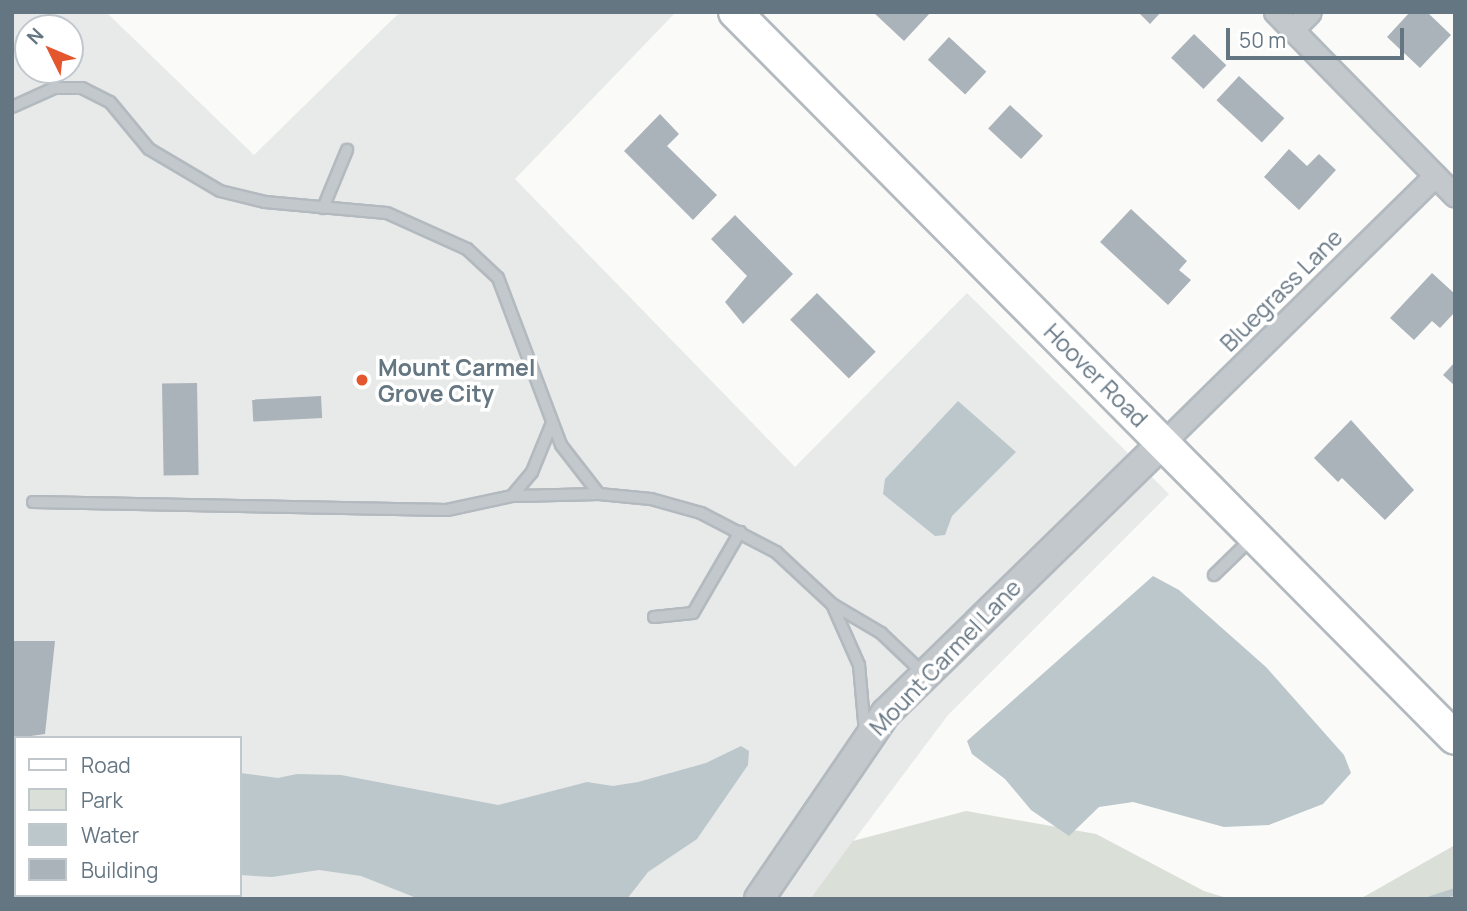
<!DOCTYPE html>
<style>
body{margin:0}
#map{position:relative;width:1467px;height:911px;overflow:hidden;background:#fafaf8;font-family:Manrope,sans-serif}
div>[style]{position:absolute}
.built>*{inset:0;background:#e8e9e9}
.green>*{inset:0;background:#dadfd7}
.water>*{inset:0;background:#bbc7cb}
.stream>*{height:7px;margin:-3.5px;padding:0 3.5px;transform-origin:3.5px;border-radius:3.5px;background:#bbc7cb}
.building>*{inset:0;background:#aab3b9;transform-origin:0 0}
.roads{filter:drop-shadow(2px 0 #b3babf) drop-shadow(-2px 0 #b3babf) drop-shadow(0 2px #b3babf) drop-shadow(0 -2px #b3babf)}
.service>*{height:10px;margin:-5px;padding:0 5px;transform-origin:5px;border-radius:5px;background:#c3c8cc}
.minor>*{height:21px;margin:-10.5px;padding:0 10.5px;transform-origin:10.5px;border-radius:10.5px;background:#c3c8cc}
.tertiary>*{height:28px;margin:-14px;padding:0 14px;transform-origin:14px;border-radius:14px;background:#c3c8cc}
.secondary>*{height:32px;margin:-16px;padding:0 16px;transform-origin:16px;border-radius:16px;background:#fff}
.dots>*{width:19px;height:19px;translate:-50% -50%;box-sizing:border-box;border:4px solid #fff;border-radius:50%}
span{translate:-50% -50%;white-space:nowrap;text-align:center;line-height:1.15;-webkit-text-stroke:7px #fff;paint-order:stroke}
.street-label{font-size:23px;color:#657683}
.poi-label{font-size:23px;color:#657683;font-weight:700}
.left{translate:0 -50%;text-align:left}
.frame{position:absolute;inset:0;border:14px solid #657683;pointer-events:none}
.legend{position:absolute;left:14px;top:736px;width:228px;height:161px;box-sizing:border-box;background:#fff;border:2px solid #c1c8cd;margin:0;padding:9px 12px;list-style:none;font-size:21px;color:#657683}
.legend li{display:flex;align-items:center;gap:14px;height:35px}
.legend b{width:35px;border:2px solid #c1c8cd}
.north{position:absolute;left:14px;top:14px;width:70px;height:70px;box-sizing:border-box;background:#fff;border:2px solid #c1c8cd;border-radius:50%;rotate:313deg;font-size:19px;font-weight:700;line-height:28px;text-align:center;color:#657683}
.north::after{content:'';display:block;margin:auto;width:24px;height:32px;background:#e4572e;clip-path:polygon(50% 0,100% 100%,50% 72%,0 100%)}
.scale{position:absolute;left:1226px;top:28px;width:178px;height:32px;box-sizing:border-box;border:4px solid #657683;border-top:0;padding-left:9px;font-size:21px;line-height:24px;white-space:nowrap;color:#657683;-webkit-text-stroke:5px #fff;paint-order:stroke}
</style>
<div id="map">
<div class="built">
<i style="clip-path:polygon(evenodd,12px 12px,106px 12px,254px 155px,400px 12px,676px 12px,515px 179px,795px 467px,967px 293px,1169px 494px,948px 715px,810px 899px,12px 899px,12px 12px,28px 28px,70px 28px,70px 70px,28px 70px,28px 28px,12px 12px,16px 738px,240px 738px,240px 895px,16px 895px,16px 738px)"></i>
</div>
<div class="green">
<i style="clip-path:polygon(966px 811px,1096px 834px,1204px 891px,1230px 899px,810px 899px,853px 841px)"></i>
<i style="clip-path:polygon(1455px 845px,1455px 899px,1360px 899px)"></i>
</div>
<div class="water">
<i style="clip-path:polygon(958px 401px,1016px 452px,952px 516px,945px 535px,935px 536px,883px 494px,885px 479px)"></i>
<i style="clip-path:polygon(1153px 576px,1179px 590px,1266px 667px,1344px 755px,1351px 773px,1323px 804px,1269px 825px,1224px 827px,1133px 802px,1099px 807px,1069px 836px,1031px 810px,1005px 779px,972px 754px,967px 741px)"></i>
<i style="clip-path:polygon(741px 746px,749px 751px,748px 765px,697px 839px,648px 872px,627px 899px,419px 899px,361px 876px,319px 870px,272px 877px,240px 875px,240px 773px,278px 778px,297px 774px,341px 775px,498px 805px,587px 782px,613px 786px,638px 782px,706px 763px)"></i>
<i style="clip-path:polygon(91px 895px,160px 895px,89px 899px)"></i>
</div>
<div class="stream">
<i style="left:1430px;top:899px;width:26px;rotate:-18deg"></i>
</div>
<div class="building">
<i style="clip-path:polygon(873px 12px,931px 12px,904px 41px)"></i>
<i style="clip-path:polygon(1138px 12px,1161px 12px,1150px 24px)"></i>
<i style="clip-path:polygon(1410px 12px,1427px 12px,1451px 35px,1420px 68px,1387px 37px)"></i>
<i style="left:1194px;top:34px;width:45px;height:33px;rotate:44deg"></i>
<i style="left:949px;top:37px;width:51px;height:31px;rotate:43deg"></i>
<i style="left:1239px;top:76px;width:62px;height:33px;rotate:43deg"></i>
<i style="left:1010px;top:105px;width:45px;height:32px;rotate:43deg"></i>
<i style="clip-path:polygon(660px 114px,679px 134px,667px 146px,717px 195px,693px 220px,624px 151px)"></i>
<i style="clip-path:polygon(1289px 149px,1307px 166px,1319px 154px,1336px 170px,1299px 210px,1264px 177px)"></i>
<i style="clip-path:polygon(1131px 209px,1187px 261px,1179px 270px,1191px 280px,1168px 305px,1100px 242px)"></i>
<i style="clip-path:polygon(735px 215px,793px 274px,743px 324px,725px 302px,747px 276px,711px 239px)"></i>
<i style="clip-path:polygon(1432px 273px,1455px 294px,1455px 312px,1440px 328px,1432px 321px,1414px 340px,1390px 318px)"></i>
<i style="left:817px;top:293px;width:83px;height:38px;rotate:45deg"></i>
<i style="clip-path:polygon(1455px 362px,1455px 386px,1443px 375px)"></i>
<i style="left:197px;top:383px;width:92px;height:35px;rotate:89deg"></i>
<i style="left:321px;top:396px;width:22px;height:69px;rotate:87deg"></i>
<i style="clip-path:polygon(1351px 420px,1414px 490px,1385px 520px,1342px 478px,1338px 482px,1314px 458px)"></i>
<i style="clip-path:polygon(12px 641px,55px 641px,45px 734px,16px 738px,16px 857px)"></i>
</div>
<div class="roads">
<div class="service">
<i style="left:12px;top:107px;width:46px;rotate:-24.3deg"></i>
<i style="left:54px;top:88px;width:28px"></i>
<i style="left:82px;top:88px;width:31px;rotate:27deg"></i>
<i style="left:110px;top:102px;width:61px;rotate:50.3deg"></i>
<i style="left:149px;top:149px;width:82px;rotate:30.6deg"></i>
<i style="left:220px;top:191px;width:46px;rotate:13.7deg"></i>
<i style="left:265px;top:202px;width:122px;rotate:5.2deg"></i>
<i style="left:387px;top:213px;width:88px;rotate:24.2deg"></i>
<i style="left:467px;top:249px;width:42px;rotate:43.1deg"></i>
<i style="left:498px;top:278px;width:178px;rotate:69.3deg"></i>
<i style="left:561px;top:445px;width:62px;rotate:52.2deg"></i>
<i style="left:323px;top:208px;width:63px;rotate:-67.5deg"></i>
<i style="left:512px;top:496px;width:31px;rotate:-50deg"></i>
<i style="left:532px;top:472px;width:53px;rotate:-67.8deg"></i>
<i style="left:33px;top:502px;width:414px;rotate:1.1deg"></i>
<i style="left:447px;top:510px;width:66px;rotate:-12.2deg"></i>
<i style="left:512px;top:496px;width:87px;rotate:-1.3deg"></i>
<i style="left:599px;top:494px;width:52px;rotate:5.5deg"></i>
<i style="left:651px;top:499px;width:52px;rotate:15.6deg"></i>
<i style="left:701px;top:513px;width:85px;rotate:27.5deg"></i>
<i style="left:776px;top:552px;width:76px;rotate:42.9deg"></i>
<i style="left:832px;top:604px;width:67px;rotate:66.1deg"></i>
<i style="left:859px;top:665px;width:67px;rotate:84.9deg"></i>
<i style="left:1214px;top:575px;width:53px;rotate:-44.2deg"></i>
<i style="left:832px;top:604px;width:57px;rotate:30.6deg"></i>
<i style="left:881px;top:633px;width:59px;rotate:43.6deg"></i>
<i style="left:654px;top:617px;width:39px;rotate:-6deg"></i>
<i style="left:693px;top:613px;width:94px;rotate:-59.9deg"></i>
</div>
<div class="minor">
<i style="left:1275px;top:12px;width:257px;rotate:45.6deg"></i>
<i style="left:1292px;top:30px;width:25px;rotate:-45deg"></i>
<i style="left:1164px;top:442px;width:380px;rotate:-44.5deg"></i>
</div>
<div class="tertiary">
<i style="left:759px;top:899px;width:225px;rotate:-55.7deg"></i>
<i style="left:886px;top:713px;width:388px;rotate:-44.3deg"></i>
</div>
<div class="secondary">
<i style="left:735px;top:12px;width:1022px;rotate:45.24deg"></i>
</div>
</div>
<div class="dots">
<i style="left:362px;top:380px;background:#e4572e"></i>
</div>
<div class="street-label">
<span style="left:1281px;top:290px;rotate:-45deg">Bluegrass Lane</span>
<span style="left:1096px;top:375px;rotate:45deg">Hoover Road</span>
<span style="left:945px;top:657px;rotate:-46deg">Mount Carmel Lane</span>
</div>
<div class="poi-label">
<span class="left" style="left:378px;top:380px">Mount Carmel<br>Grove City</span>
</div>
<div class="frame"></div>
<ul class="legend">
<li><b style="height:9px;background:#fff"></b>Road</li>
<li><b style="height:19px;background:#dadfd7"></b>Park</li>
<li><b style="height:19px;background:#bbc7cb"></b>Water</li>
<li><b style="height:19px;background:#aab3b9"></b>Building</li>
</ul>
<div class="north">N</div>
<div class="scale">50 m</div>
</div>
